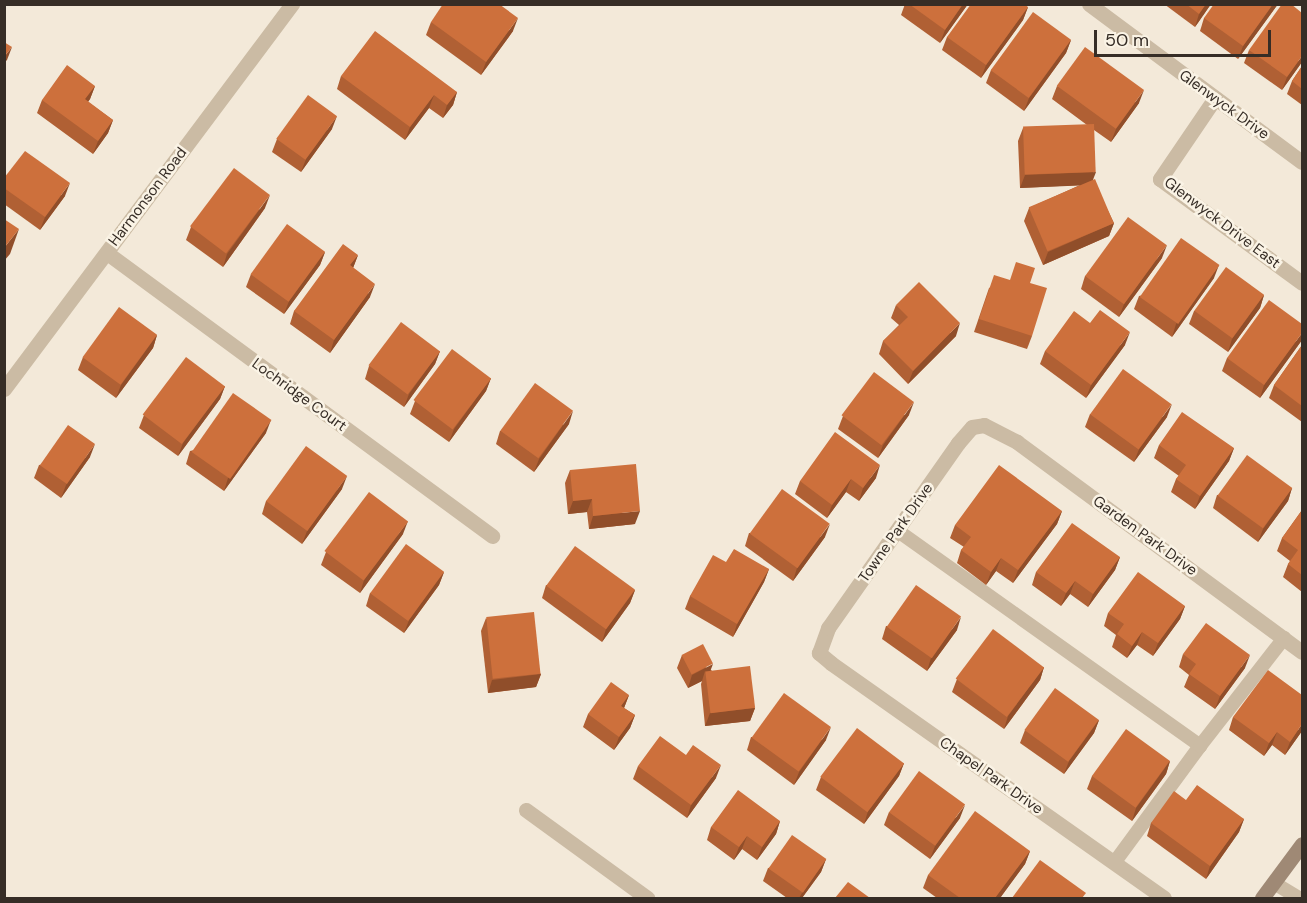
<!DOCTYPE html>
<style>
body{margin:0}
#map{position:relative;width:1307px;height:903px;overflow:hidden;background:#f3e9d9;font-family:"DM Sans",sans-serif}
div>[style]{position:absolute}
.lane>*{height:14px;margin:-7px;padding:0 7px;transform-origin:7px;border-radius:7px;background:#cbbba4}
.street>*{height:15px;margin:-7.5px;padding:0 7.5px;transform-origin:7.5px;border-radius:7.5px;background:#cbbba4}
.secondary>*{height:15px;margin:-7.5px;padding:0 7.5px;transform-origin:7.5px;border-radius:7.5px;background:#9f8975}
.wall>*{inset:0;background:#b06034}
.shaded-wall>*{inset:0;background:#904e2a}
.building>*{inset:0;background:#cd703c;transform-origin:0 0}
span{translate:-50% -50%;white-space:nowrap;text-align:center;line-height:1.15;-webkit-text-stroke:5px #faf3e5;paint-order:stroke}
.street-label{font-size:15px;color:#362d26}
.frame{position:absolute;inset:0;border:6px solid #362d26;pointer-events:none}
.scale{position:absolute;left:1094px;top:30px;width:177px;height:27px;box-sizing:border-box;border:3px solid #362d26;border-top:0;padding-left:8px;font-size:18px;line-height:21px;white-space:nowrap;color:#362d26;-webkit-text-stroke:4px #faf3e5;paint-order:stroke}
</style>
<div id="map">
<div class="lane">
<i style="left:898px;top:531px;width:371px;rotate:35.4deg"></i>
<i style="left:1200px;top:746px;width:145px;rotate:126.3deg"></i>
<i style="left:1200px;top:746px;width:137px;rotate:-52.1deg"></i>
<i style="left:1274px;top:883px;width:29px;rotate:31deg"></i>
</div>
<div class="street">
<i style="left:1089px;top:4px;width:265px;rotate:36.6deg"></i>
<i style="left:1215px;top:98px;width:98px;rotate:124.2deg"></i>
<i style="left:1160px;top:179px;width:176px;rotate:36.2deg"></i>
<i style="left:107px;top:253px;width:478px;rotate:36.3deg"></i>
<i style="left:4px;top:389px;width:481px;rotate:-53.2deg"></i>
<i style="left:526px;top:810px;width:150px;rotate:36deg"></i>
<i style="left:1164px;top:898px;width:408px;rotate:-144.8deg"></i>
<i style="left:831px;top:663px;width:16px;rotate:-140deg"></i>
<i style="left:819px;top:653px;width:27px;rotate:-70deg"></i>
<i style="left:828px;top:628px;width:226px;rotate:-54.9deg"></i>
<i style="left:958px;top:443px;width:21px;rotate:-49deg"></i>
<i style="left:972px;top:427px;width:12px;rotate:-9deg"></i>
<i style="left:984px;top:425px;width:37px;rotate:27deg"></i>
<i style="left:1017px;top:442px;width:354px;rotate:36.4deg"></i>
</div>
<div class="secondary">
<i style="left:1262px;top:898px;width:67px;rotate:-53.5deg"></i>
</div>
<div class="wall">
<i style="clip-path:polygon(905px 4px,968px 4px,940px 43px,901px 15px)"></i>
<i style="clip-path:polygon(1164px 4px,1211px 4px,1195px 27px)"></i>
<i style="clip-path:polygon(1278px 4px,1238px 59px,1200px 31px,1204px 18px)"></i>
<i style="clip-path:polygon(1028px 7px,1023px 20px,981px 78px,942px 50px,947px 37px)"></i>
<i style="clip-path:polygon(431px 22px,513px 31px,481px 75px,426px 35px)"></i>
<i style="clip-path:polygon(1071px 40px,1066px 53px,1024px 111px,986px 83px,991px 70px)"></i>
<i style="clip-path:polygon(1249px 50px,1302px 62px,1282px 90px,1244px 63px)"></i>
<i style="clip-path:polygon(1302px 66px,1302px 105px,1287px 94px,1292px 81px)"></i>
<i style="clip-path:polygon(341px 76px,457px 92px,453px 105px,443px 118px,429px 108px,405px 140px,337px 89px)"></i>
<i style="clip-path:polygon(95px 86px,90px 99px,88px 102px,113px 120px,108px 133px,93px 154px,37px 113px,42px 100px)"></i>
<i style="clip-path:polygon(1057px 86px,1139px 103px,1111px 142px,1094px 130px,1093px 180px,1114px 223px,1109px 236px,1043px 265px,1024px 221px,1029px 208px,1080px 185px,1020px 188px,1018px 141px,1023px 128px,1087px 125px,1052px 99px)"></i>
<i style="clip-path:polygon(332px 129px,301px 172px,272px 152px,277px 139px)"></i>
<i style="clip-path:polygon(4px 178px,65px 196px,40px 230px,4px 204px)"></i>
<i style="clip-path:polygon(265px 208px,223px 267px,186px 240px,191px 227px)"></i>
<i style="clip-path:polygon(325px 252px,320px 265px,284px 314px,246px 287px,251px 274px)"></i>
<i style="clip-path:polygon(358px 255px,353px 268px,370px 297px,330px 353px,290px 324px,294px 311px)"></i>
<i style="clip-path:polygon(1162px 258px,1119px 317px,1081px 289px,1085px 276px)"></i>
<i style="clip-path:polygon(1214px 278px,1172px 337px,1134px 309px,1139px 296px)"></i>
<i style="clip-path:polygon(1009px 280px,1030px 283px,1032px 336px,1027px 349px,974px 332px,989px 288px)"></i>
<i style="clip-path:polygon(1264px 295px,1260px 308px,1228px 352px,1189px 324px,1194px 311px)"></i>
<i style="clip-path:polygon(896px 305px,956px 336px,908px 384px,879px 354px,883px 341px,899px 325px,891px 318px)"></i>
<i style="clip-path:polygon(157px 335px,153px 348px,116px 398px,78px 370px,83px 357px)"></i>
<i style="clip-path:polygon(1302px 340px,1260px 398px,1222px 371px,1227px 358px)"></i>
<i style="clip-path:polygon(1125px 345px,1086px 398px,1040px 364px,1045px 351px)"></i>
<i style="clip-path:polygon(1302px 345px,1302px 422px,1269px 398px,1274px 385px)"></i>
<i style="clip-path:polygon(440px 351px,435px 364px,404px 407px,365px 379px,369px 366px)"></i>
<i style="clip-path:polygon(491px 378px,486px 391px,449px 442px,410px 414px,415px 401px)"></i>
<i style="clip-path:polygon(225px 386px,220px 399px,178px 456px,139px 428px,144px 415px)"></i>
<i style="clip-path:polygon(1090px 414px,1167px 417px,1134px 462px,1085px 427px)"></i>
<i style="clip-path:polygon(909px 415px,878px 458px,838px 429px,843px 416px)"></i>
<i style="clip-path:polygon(569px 424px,534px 472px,496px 444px,500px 431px)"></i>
<i style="clip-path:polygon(266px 433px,224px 491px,186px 464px,190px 451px)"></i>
<i style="clip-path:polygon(1159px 445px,1234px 448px,1229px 461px,1195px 509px,1171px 492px,1176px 479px,1179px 476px,1154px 458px)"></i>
<i style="clip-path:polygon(90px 457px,61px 498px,34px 478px,39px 465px)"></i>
<i style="clip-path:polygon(570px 470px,635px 524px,589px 529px,587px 512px,568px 514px,565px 483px)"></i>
<i style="clip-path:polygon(876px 478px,859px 501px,846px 492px,827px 518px,795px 494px,800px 481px)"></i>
<i style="clip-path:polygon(1292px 488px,1288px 501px,1258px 542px,1213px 508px,1217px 495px)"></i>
<i style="clip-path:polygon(342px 489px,302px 544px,262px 514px,266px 501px)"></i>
<i style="clip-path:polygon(1302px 510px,1302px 592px,1283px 577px,1288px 564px,1290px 561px,1277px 551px,1282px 538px)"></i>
<i style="clip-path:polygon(1062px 511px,1057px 524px,1013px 583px,996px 571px,986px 585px,957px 563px,961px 550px,964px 547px,950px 538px,955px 525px)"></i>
<i style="clip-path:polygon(749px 533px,825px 537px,793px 581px,745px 546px)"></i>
<i style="clip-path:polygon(403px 534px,360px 593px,321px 565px,326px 552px)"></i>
<i style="clip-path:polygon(1120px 557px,1115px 570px,1088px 607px,1070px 594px,1061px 606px,1032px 585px,1036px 572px)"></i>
<i style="clip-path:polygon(726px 562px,769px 569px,764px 582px,733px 637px,685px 609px,690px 596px)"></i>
<i style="clip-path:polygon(444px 572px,439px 585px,404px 633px,366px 606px,370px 593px)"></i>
<i style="clip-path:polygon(546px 585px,635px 590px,630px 603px,602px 642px,542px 598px)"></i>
<i style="clip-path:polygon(1185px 606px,1180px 619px,1153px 656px,1137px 645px,1127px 658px,1112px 647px,1116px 635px,1104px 626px,1108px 613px)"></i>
<i style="clip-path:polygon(486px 618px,541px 674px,536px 687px,488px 693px,481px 631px)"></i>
<i style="clip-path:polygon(886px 626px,957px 630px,927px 671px,882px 639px)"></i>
<i style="clip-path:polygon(1183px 654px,1245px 668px,1215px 709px,1184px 687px,1189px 675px,1179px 667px)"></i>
<i style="clip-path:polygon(682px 655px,711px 670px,755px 708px,750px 721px,705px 726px,701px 684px,702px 681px,688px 688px,677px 668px)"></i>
<i style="clip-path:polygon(1044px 667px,1040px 680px,1004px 729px,952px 692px,957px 679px)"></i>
<i style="clip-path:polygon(629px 695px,624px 708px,635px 715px,630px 728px,614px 750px,583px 727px,588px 714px)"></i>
<i style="clip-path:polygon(1233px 717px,1302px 731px,1285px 755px,1272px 745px,1264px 756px,1229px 730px)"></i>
<i style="clip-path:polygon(1099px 720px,1094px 733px,1064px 774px,1020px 743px,1025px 730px)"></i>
<i style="clip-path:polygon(751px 737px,826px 740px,794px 785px,747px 750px)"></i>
<i style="clip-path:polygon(1170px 761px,1166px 774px,1132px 821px,1087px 789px,1092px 776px)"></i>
<i style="clip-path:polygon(904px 763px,899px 776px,864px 824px,816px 790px,821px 777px)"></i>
<i style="clip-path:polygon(638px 766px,716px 778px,687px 818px,633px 779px)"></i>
<i style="clip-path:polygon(1186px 800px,1244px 819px,1239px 832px,1206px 879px,1147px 836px,1151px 823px)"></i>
<i style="clip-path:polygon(889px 812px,960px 818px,930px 859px,884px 825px)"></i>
<i style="clip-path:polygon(780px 821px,776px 834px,757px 860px,742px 849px,734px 860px,707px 840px,711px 827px)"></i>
<i style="clip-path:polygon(1030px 851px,1025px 864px,1000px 898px,937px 898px,923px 888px,928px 875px)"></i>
<i style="clip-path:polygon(826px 859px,821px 872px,802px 898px,787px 898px,763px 881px,768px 868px)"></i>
</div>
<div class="shaded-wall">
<i style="clip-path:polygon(963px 4px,968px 4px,940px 43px,945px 30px)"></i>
<i style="clip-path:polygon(1206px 4px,1211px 4px,1195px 27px,1199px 14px)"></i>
<i style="clip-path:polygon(1273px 4px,1278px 4px,1238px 59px,1243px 46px)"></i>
<i style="clip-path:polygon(1028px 7px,1023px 20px,981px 78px,986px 65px)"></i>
<i style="clip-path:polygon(518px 18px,513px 31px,481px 75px,486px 62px)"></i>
<i style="clip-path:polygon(1071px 40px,1066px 53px,1024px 111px,1029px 98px)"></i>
<i style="clip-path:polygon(12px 47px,7px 60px,4px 63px,4px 57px)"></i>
<i style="clip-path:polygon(1302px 56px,1302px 62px,1282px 90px,1287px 77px)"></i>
<i style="clip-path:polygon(95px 86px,90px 99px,80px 112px,85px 99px)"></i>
<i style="clip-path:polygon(1144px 90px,1139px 103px,1111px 142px,1116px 129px)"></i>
<i style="clip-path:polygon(457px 92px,453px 105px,443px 118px,447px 105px)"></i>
<i style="clip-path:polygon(434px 95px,429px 108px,405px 140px,410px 127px)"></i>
<i style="clip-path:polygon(337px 116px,332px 129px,301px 172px,306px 159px)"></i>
<i style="clip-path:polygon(113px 120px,108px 133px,93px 154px,98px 141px)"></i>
<i style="clip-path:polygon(1096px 172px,1091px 185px,1020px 188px,1025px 175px)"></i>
<i style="clip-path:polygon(70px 183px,65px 196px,40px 230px,45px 217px)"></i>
<i style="clip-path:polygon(270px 195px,265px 208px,223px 267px,227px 254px)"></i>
<i style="clip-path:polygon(1114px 223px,1109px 236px,1043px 265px,1048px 252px)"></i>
<i style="clip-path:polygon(19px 229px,10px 254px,4px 261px,4px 248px)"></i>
<i style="clip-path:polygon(1167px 245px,1162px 258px,1119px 317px,1124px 304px)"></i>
<i style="clip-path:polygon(325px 252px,320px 265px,284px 314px,289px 301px)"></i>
<i style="clip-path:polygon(358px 255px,353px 268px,350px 265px)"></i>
<i style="clip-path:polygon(1219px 265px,1214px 278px,1172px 337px,1176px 324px)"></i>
<i style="clip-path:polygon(375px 284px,370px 297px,330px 353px,334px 340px)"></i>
<i style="clip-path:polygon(1264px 295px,1260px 308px,1228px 352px,1232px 339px)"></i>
<i style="clip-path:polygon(960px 323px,956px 336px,908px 384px,913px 371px)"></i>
<i style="clip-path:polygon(1130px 332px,1125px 345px,1086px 398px,1091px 385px)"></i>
<i style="clip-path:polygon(1302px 333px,1302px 340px,1260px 398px,1264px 385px)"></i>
<i style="clip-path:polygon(157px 335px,153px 348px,116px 398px,121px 385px)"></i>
<i style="clip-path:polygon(440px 351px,435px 364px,404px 407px,409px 394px)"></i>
<i style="clip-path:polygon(491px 378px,486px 391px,449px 442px,454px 429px)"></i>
<i style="clip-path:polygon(225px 386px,220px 399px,178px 456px,183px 443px)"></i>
<i style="clip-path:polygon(914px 402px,909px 415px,878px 458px,883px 445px)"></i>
<i style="clip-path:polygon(1172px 404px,1167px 417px,1134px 462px,1139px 449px)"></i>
<i style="clip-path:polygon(573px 411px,569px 424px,534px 472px,539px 459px)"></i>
<i style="clip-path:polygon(271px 420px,266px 433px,224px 491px,228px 478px)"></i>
<i style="clip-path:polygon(95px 444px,90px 457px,61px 498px,66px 485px)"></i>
<i style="clip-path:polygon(1234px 448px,1229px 461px,1195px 509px,1200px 496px)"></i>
<i style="clip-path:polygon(880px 465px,876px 478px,859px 501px,863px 488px)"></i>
<i style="clip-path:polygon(347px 476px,342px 489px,302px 544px,307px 531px)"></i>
<i style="clip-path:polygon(851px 479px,846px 492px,827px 518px,832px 505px)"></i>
<i style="clip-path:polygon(1292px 488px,1288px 501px,1258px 542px,1263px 529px)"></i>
<i style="clip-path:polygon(592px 499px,587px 512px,568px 514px,573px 501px)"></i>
<i style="clip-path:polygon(640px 511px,635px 524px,589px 529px,593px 516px)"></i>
<i style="clip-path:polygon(1062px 511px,1057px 524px,1013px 583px,1018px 570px)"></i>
<i style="clip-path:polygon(408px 521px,403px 534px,360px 593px,364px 580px)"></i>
<i style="clip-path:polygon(830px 524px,825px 537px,793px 581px,797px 568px)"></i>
<i style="clip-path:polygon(1120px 557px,1115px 570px,1088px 607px,1093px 594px)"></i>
<i style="clip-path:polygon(1001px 558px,996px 571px,986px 585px,991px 572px)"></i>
<i style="clip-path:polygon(769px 569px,764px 582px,733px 637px,737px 624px)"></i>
<i style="clip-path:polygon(444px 572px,439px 585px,404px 633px,409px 620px)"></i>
<i style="clip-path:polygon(1075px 581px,1070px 594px,1061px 606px,1066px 593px)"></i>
<i style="clip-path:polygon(635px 590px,630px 603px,602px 642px,606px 629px)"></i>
<i style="clip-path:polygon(1185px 606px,1180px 619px,1153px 656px,1158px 643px)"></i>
<i style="clip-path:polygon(961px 617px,957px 630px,927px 671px,931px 658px)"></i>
<i style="clip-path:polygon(1142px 632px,1137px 645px,1127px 658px,1132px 646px)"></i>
<i style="clip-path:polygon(1250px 655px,1245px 668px,1215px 709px,1220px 696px)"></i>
<i style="clip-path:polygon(713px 664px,708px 677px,705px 671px,702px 681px,688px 688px,692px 675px)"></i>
<i style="clip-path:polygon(1044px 667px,1040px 680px,1004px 729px,1008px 716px)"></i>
<i style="clip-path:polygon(541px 674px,536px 687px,488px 693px,492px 680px)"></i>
<i style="clip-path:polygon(629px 695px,624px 708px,621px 706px)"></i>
<i style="clip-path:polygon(755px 708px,750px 721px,705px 726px,710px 713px)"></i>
<i style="clip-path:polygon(635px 715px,630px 728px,614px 750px,619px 737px)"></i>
<i style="clip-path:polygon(1099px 720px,1094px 733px,1064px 774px,1069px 761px)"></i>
<i style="clip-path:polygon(1302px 724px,1302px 731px,1285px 755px,1290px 742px)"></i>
<i style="clip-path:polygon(831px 727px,826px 740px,794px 785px,799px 772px)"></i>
<i style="clip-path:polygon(1277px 732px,1272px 745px,1264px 756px,1269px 743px)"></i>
<i style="clip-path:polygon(1170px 761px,1166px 774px,1132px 821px,1136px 808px)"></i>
<i style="clip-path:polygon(904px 763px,899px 776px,864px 824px,868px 811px)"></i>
<i style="clip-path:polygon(721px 765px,716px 778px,687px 818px,691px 805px)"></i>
<i style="clip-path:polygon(965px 805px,960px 818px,930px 859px,935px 846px)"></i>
<i style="clip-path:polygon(1244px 819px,1239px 832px,1206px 879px,1210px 866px)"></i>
<i style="clip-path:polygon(780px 821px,776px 834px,757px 860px,762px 847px)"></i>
<i style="clip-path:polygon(747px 836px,742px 849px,734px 860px,739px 847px)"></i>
<i style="clip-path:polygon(1030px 851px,1025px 864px,1000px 898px,995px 898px)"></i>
<i style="clip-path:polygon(826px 859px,821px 872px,802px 898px,799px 898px,802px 893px)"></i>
</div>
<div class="building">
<i style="clip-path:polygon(443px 4px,499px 4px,518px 18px,486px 62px,431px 22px)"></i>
<i style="clip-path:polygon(909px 4px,963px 4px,945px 30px)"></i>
<i style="clip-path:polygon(971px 4px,1024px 4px,1028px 7px,986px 65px,947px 37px)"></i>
<i style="clip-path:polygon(1186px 4px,1206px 4px,1199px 14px)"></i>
<i style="clip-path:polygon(1214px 4px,1273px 4px,1243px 46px,1204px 18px)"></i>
<i style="clip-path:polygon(1282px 4px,1291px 4px,1302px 13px,1302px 56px,1287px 77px,1249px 50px)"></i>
<i style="left:1033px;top:12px;width:47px;height:72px;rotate:36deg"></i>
<i style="clip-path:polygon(375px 31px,457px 92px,447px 105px,434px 95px,410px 127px,341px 76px)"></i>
<i style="clip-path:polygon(4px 42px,12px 47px,4px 57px)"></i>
<i style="left:1085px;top:47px;width:73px;height:48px;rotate:36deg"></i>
<i style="clip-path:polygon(67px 65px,95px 86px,85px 99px,113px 120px,98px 141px,42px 100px)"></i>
<i style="clip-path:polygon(1302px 66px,1302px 89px,1292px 81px)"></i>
<i style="left:308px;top:95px;width:36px;height:54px;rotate:36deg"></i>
<i style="left:1094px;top:124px;width:48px;height:71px;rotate:88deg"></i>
<i style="clip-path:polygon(25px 151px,70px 183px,45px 217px,4px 188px,4px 178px)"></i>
<i style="left:234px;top:168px;width:45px;height:73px;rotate:37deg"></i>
<i style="left:1095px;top:179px;width:48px;height:72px;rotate:67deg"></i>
<i style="left:1128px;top:217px;width:48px;height:73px;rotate:36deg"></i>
<i style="clip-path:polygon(4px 219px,19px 229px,4px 248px)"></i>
<i style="left:287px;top:224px;width:47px;height:62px;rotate:36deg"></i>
<i style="left:1181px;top:238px;width:47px;height:72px;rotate:35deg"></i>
<i style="clip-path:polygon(343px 244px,358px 255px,350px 265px,375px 284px,334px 340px,294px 311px)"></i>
<i style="clip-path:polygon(1016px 262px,1035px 268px,1030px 283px,1047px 288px,1032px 336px,979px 319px,994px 275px,1010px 280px)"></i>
<i style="left:1226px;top:267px;width:47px;height:54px;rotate:36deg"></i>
<i style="clip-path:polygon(919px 282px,960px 323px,913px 371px,883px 341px,908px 317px,896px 305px)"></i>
<i style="clip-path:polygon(1269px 300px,1302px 324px,1302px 333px,1264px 385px,1227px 358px)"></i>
<i style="left:119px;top:307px;width:47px;height:62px;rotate:36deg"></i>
<i style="clip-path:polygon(1100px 310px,1130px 332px,1091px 385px,1045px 351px,1074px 311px,1090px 323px)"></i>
<i style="left:401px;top:322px;width:49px;height:54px;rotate:37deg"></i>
<i style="clip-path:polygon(1302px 345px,1302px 406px,1274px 385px)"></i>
<i style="left:452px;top:349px;width:49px;height:64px;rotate:37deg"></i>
<i style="left:186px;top:357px;width:49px;height:72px;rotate:37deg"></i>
<i style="left:1123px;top:369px;width:60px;height:56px;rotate:36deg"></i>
<i style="left:874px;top:372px;width:50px;height:54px;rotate:37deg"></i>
<i style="left:535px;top:383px;width:47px;height:59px;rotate:36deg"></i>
<i style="left:233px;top:393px;width:47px;height:72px;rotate:35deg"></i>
<i style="clip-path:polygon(1182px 412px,1234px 448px,1200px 496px,1176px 479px,1186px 465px,1159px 445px)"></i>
<i style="left:68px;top:425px;width:33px;height:49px;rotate:35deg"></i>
<i style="clip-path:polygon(835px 432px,880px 465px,863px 488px,851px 479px,832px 505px,800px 481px)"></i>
<i style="left:306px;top:446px;width:51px;height:68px;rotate:36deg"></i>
<i style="left:1247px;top:455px;width:56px;height:50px;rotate:36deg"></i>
<i style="clip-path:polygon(636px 464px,640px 511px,593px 516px,592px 499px,573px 501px,570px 470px)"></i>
<i style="clip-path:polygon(999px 465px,1062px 511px,1018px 570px,1001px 558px,991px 572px,961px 550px,971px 537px,955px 525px)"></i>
<i style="left:782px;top:489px;width:59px;height:55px;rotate:36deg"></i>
<i style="left:369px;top:492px;width:49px;height:74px;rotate:37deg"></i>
<i style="clip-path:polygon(1302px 510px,1302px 575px,1288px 564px,1298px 550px,1282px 538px)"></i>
<i style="clip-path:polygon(1072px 523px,1120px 557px,1093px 594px,1075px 581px,1066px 593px,1036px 572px)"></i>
<i style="left:406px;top:544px;width:47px;height:61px;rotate:36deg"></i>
<i style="left:575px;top:546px;width:74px;height:49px;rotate:36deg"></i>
<i style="clip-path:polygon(734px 549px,769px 569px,737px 624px,690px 596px,713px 555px,726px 562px)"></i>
<i style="clip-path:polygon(1138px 572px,1185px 606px,1158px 643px,1142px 632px,1132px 646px,1117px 634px,1124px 624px,1108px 613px)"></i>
<i style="left:916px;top:585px;width:55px;height:51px;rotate:35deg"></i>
<i style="left:534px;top:612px;width:62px;height:48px;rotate:84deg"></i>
<i style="clip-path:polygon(1206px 623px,1250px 655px,1220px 696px,1189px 674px,1196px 664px,1183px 654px)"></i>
<i style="left:993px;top:629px;width:64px;height:62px;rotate:37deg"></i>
<i style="left:703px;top:644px;width:22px;height:24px;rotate:63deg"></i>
<i style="left:750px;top:666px;width:42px;height:45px;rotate:83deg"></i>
<i style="clip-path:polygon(1268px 670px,1302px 695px,1302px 724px,1290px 742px,1277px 732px,1269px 743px,1233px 717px)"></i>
<i style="clip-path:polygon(611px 682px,629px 695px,621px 706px,635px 715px,619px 737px,588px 714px)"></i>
<i style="left:1055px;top:688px;width:54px;height:52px;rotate:36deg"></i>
<i style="left:784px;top:693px;width:58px;height:55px;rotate:36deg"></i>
<i style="left:857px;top:728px;width:59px;height:61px;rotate:37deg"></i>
<i style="left:1126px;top:729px;width:54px;height:58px;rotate:36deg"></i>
<i style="clip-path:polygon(660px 736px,686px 755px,693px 745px,721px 765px,691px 805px,638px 766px)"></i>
<i style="left:919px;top:771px;width:57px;height:51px;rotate:36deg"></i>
<i style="clip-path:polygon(1197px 785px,1244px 819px,1210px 866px,1151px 823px,1174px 791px,1186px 800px)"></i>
<i style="clip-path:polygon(738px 790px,780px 821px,762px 847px,747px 836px,739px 847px,711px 827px)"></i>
<i style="clip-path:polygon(975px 811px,1030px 851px,995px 898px,960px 898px,928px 875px)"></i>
<i style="left:792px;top:835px;width:42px;height:41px;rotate:35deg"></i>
<i style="clip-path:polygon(1040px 860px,1086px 893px,1082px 898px,1012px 898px)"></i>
<i style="clip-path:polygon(848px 882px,870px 898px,835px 898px)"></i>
</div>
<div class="street-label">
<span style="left:1224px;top:105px;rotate:36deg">Glenwyck Drive</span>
<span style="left:148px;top:197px;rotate:-53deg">Harmonson Road</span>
<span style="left:1222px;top:223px;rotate:37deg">Glenwyck Drive East</span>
<span style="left:299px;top:395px;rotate:36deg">Lochridge Court</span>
<span style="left:896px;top:533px;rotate:-55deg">Towne Park Drive</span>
<span style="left:1145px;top:536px;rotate:36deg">Garden Park Drive</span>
<span style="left:991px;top:776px;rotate:35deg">Chapel Park Drive</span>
</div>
<div class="frame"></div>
<div class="scale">50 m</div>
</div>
